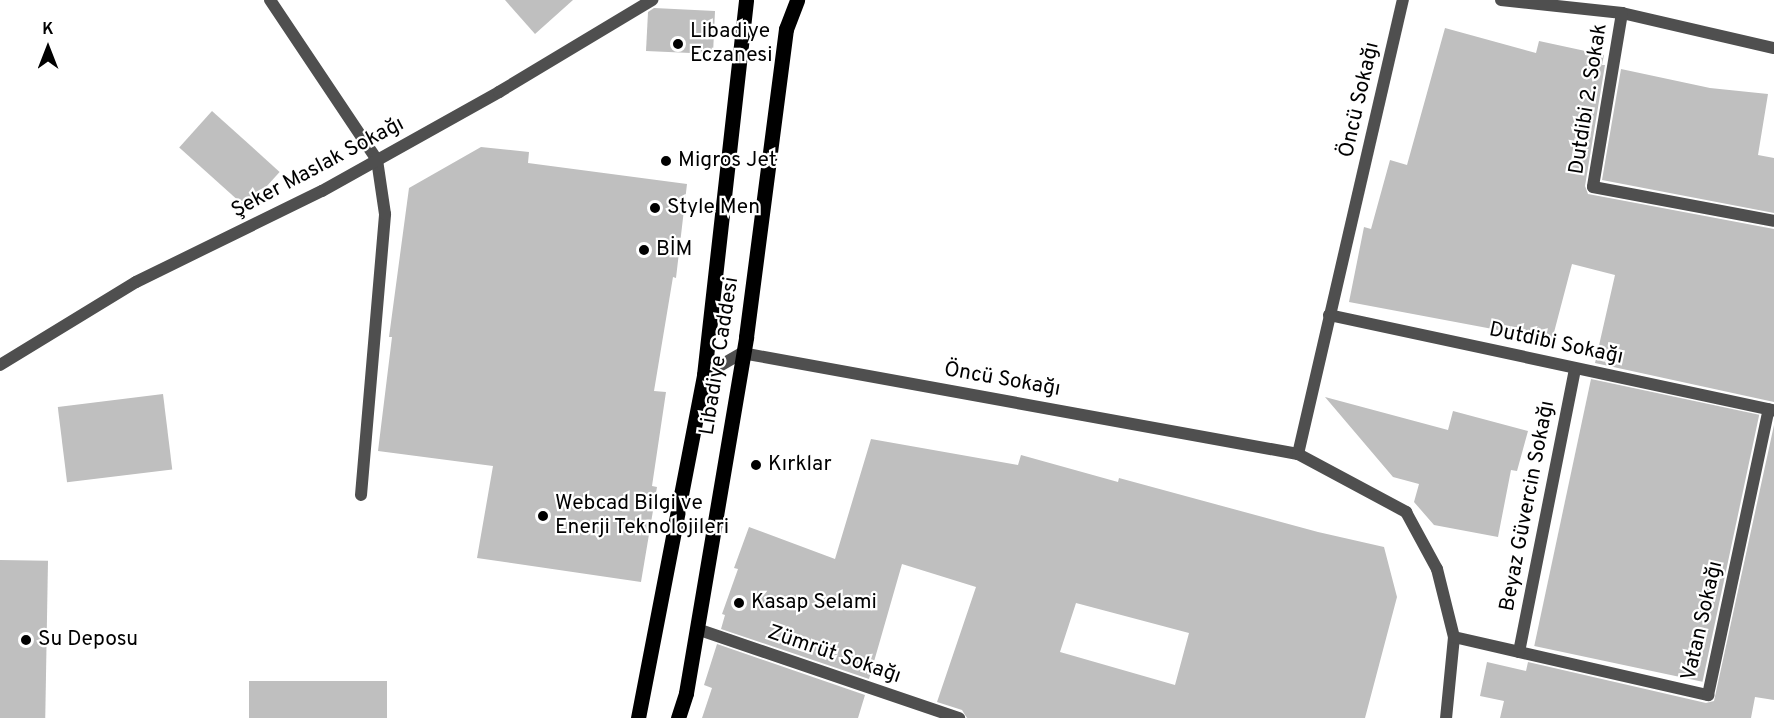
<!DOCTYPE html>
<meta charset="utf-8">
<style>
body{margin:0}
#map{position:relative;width:1774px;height:718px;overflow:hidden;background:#fff;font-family:Overpass,sans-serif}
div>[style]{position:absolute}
.building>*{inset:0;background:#bfbfbf;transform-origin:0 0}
.lane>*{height:12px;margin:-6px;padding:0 6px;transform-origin:6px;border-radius:6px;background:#4f4f4f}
.street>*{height:12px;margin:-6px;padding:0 6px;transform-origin:6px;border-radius:6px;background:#4f4f4f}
.primary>*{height:15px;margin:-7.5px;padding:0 7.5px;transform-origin:7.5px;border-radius:7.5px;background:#000}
.dots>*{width:16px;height:16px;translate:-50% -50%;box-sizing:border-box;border:3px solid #fff;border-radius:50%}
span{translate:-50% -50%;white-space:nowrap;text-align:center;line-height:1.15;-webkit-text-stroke:4.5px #fff;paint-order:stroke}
.poi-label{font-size:21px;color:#000}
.left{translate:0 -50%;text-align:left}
.street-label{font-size:21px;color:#000}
.north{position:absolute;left:18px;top:18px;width:60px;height:60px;-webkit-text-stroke:4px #fff;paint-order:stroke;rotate:0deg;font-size:16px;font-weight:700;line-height:24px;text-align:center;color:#000}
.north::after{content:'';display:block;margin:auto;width:21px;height:27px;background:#000;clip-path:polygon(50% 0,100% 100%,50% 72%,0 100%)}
</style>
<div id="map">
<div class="building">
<i style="clip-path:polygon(505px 0,573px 0,535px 34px)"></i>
<i style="clip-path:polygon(654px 8px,715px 11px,713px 54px,646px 51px,648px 12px)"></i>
<i style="clip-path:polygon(1445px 28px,1536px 53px,1539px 41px,1604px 55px,1602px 65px,1605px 65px,1585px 186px,1588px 194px,1774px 229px,1774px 402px,1595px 363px,1615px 275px,1572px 264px,1552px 340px,1349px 302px,1364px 227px,1371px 229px,1390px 160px,1407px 165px)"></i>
<i style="clip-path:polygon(1621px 69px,1710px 88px,1768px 94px,1758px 155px,1774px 158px,1774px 213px,1602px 180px)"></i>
<i style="left:212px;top:111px;width:91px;height:49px;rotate:42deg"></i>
<i style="clip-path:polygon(481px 147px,529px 152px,528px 163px,687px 184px,676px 278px,673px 277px,654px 391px,666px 392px,652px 486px,657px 487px,641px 582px,477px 558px,493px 466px,378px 451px,392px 337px,389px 337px,409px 188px)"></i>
<i style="left:1591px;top:379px;width:172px;height:273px;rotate:12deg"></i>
<i style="left:163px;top:394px;width:76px;height:106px;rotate:83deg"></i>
<i style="clip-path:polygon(1325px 397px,1448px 430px,1453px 411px,1528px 431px,1517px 471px,1511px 470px,1498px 537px,1434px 525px,1414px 502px,1419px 484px,1393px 477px)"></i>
<i style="clip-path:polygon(1774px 425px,1774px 700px,1755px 697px,1751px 718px,1500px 718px,1504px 701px,1480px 696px,1487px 662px,1526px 671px,1528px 662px,1706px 703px,1714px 701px)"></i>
<i style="clip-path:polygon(evenodd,871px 439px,1018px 465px,1021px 455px,1118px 482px,1119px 478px,1318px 532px,1384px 547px,1397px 597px,1365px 718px,967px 718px,962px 710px,937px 702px,976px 587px,902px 564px,869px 679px,721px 629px,725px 615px,722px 614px,738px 569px,734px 568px,749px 527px,835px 559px,871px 439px,1076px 603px,1189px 633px,1175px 685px,1060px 652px,1076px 603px)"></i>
<i style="left:0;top:560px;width:48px;height:158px;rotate:1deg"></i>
<i style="clip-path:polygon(717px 644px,865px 695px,858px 718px,702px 718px,712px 688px,704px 685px)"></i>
<i style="left:249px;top:681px;width:138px;height:37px"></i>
</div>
<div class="lane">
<i style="left:361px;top:495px;width:282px;rotate:-85.1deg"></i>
<i style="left:385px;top:214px;width:55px;rotate:-98.4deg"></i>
</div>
<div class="street">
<i style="left:270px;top:0;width:192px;rotate:56.2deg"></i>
<i style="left:1501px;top:0;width:122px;rotate:6.1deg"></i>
<i style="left:1622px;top:13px;width:156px;rotate:13deg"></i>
<i style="left:1622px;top:13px;width:176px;rotate:99.5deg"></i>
<i style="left:1593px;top:187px;width:184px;rotate:10.6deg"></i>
<i style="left:1329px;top:315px;width:455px;rotate:12.1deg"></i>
<i style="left:0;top:365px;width:159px;rotate:-31.4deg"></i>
<i style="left:136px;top:282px;width:207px;rotate:-26.1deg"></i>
<i style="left:322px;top:191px;width:203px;rotate:-29.2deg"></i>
<i style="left:499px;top:92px;width:179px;rotate:-31deg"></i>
<i style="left:704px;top:375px;width:44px;rotate:-30.1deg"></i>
<i style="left:742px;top:353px;width:565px;rotate:10.3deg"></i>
<i style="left:1298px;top:454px;width:123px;rotate:28.2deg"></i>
<i style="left:1406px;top:512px;width:65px;rotate:61.5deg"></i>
<i style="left:1437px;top:569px;width:70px;rotate:76deg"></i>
<i style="left:1454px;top:637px;width:81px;rotate:95.6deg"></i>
<i style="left:1298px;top:454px;width:466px;rotate:-77deg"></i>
<i style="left:697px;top:629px;width:277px;rotate:18.8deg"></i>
<i style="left:1454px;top:637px;width:261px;rotate:12.9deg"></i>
<i style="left:1708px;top:695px;width:292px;rotate:-78deg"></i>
<i style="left:1519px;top:652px;width:289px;rotate:-78.8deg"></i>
</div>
<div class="primary">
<i style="left:638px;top:718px;width:349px;rotate:-79.1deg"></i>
<i style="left:704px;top:375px;width:377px;rotate:-83.6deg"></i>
<i style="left:678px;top:718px;width:26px;rotate:-72deg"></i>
<i style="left:686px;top:693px;width:361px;rotate:-80.4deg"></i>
<i style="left:746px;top:337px;width:311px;rotate:-82.6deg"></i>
<i style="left:786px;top:29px;width:31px;rotate:-69deg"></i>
</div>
<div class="dots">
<i style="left:678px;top:44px;background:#000"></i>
<i style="left:666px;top:161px;background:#000"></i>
<i style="left:655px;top:208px;background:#000"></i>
<i style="left:644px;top:250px;background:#000"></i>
<i style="left:756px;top:465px;background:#000"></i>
<i style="left:543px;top:516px;background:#000"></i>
<i style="left:739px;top:603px;background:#000"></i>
<i style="left:26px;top:640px;background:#000"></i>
</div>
<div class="poi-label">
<span class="left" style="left:690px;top:44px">Libadiye<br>Eczanesi</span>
<span class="left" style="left:678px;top:161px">Migros Jet</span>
<span class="left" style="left:667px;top:208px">Style Men</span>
<span class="left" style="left:656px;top:250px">BİM</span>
<span class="left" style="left:768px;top:465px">Kırklar</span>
<span class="left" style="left:555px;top:516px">Webcad Bilgi ve<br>Enerji Teknolojileri</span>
<span class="left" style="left:751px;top:603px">Kasap Selami</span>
<span class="left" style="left:38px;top:640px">Su Deposu</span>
</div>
<div class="street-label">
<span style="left:1589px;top:99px;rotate:-81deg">Dutdibi 2. Sokak</span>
<span style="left:1360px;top:100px;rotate:-77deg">Öncü Sokağı</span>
<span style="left:318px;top:168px;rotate:-28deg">Şeker Maslak Sokağı</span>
<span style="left:1556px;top:344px;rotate:12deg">Dutdibi Sokağı</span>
<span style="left:720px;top:356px;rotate:-81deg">Libadiye Caddesi</span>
<span style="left:1002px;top:380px;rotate:10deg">Öncü Sokağı</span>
<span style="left:1528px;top:506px;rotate:-79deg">Beyaz Güvercin Sokağı</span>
<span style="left:1703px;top:621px;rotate:-77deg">Vatan Sokağı</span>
<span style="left:834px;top:655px;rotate:19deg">Zümrüt Sokağı</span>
</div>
<div class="north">K</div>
</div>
